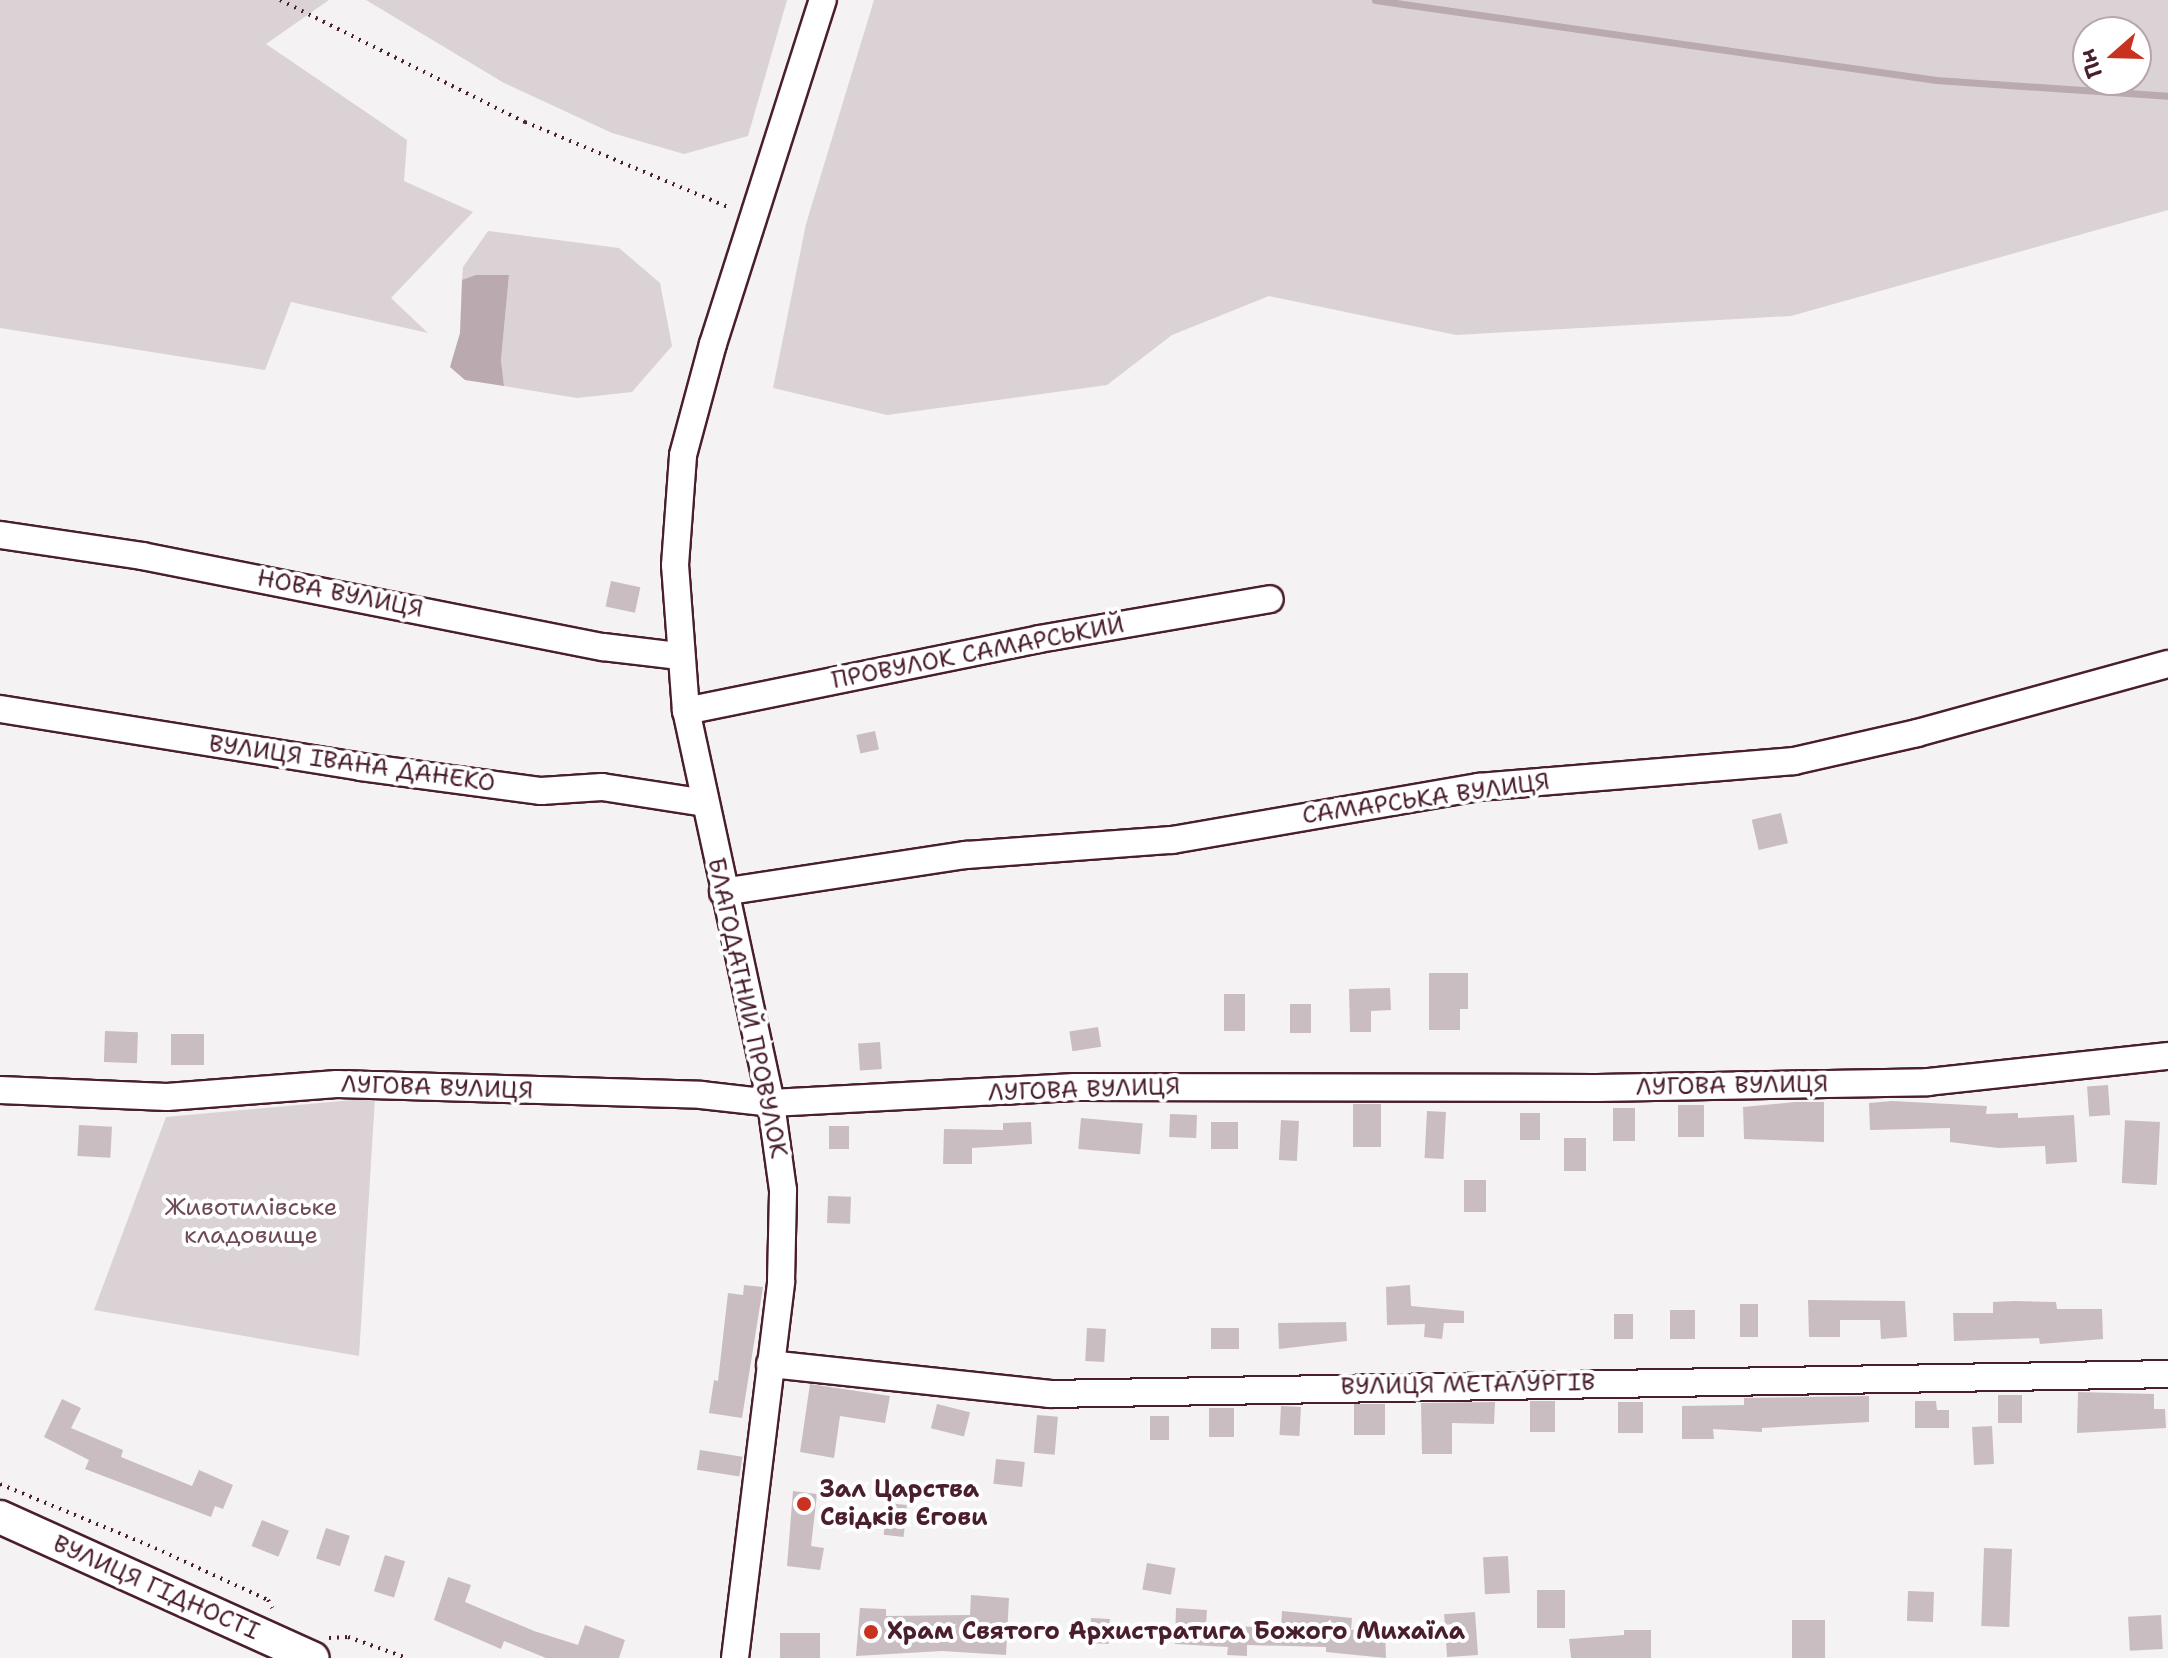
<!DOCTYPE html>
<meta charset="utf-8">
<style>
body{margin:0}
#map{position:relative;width:2168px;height:1658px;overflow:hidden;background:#f4f2f2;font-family:"Shantell Sans",sans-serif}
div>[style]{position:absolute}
.green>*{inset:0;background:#dbd2d5}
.water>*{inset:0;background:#baa9ae}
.stream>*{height:7px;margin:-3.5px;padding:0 3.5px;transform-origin:3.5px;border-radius:3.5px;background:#baa9ae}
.building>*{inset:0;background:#cabdc1;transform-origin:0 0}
.path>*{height:4px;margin-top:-2px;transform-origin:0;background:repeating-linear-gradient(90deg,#4a1f2b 0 2px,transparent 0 8px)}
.roads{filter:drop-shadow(2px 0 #4a1f2b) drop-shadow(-2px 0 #4a1f2b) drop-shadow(0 2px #4a1f2b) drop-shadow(0 -2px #4a1f2b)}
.minor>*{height:26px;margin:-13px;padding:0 13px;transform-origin:13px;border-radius:13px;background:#fff}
.major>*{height:32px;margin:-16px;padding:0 16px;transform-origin:16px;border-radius:16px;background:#fff}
.dots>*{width:22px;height:22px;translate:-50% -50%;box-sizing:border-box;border:4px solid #fff;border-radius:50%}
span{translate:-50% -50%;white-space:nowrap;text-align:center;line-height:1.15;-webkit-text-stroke:8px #fff;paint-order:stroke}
.street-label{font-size:24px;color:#4a1f2b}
.park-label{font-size:24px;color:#6e4c56}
.poi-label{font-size:24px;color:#4a1f2b;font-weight:700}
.left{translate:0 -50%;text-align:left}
.north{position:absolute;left:2072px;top:16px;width:80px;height:80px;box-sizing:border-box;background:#fff;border:2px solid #b7a5aa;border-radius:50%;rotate:250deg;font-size:22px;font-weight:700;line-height:32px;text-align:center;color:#4a1f2b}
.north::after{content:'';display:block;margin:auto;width:28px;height:36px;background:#c8321e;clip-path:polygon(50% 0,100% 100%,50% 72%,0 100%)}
</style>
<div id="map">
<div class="green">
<i style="clip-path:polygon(0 0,329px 0,266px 44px,407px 140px,404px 181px,473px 212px,391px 298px,428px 333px,291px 302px,265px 370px,0 328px)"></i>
<i style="clip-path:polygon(366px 0,787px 0,748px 136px,684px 154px,612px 133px,504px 83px)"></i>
<i style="clip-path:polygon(evenodd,874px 0,2168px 0,2168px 210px,1791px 316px,1456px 335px,1269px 296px,1172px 335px,1107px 385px,887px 415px,773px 388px,806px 224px,874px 0,2088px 32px,2136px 32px,2136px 80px,2088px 80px,2088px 32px)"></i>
<i style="clip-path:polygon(488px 231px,619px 248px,660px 283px,672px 346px,632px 392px,577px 398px,504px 386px,501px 360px,509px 275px,462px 280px,463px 267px)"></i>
<i style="clip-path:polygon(375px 1098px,359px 1356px,94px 1310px,166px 1117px)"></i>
</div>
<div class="water">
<i style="clip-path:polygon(476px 275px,509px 275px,501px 360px,504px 386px,465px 380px,450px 367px,460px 333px,462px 280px)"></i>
</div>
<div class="stream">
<i style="left:1375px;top:0;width:567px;rotate:8.12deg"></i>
<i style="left:1936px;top:80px;width:233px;rotate:3.9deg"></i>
</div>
<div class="building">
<i style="left:611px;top:581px;width:30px;height:26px;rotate:12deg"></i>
<i style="left:875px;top:731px;width:19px;height:19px;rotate:78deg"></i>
<i style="left:1781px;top:813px;width:31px;height:30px;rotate:77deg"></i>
<i style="clip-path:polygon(1429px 973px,1468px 973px,1468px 1009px,1460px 1009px,1460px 1030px,1429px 1030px)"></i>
<i style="clip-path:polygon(1390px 988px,1391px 1010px,1371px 1011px,1371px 1032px,1350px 1032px,1349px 989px)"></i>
<i style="left:1224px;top:994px;width:21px;height:37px"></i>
<i style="left:1290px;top:1004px;width:21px;height:29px"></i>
<i style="left:1098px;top:1027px;width:20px;height:29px;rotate:81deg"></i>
<i style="left:105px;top:1031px;width:33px;height:31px;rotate:2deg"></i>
<i style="left:171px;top:1034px;width:33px;height:31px"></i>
<i style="left:880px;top:1042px;width:27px;height:22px;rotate:86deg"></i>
<i style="left:2108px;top:1085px;width:30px;height:21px;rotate:86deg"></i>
<i style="clip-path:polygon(1892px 1101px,1987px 1106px,1986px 1114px,2018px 1113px,2018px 1118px,2074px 1115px,2077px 1162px,2046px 1164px,2045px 1146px,1998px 1148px,1950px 1142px,1950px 1128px,1870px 1130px,1869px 1103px)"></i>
<i style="clip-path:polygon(1795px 1102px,1824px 1102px,1824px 1142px,1744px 1139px,1743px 1107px)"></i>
<i style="left:1353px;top:1104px;width:28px;height:43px"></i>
<i style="left:1678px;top:1105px;width:26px;height:32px"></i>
<i style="left:1613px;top:1108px;width:22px;height:33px"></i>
<i style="left:1427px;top:1111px;width:19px;height:47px;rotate:3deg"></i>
<i style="left:1520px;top:1113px;width:20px;height:27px"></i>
<i style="left:1170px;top:1114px;width:27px;height:23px;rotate:2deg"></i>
<i style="left:1081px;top:1118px;width:62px;height:31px;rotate:5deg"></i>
<i style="left:1281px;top:1120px;width:18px;height:40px;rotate:3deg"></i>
<i style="clip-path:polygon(1031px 1122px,1032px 1144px,972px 1148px,972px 1164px,943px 1164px,944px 1129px,1003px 1130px,1003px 1123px)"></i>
<i style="left:1211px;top:1122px;width:27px;height:27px"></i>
<i style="left:2160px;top:1122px;width:63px;height:35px;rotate:93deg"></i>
<i style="left:79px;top:1125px;width:33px;height:31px;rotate:3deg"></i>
<i style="left:829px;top:1126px;width:20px;height:23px"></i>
<i style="left:1564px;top:1138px;width:22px;height:33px"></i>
<i style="left:1464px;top:1180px;width:22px;height:32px"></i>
<i style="left:828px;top:1196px;width:23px;height:27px;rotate:2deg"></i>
<i style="clip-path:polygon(744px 1285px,763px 1287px,742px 1418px,709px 1413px,714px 1380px,718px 1381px,728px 1293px,743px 1295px)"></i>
<i style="clip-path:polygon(1410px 1285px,1411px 1306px,1464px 1311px,1464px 1323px,1444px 1323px,1442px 1339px,1424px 1337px,1425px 1324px,1387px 1325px,1386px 1287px)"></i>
<i style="clip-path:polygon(1808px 1300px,1905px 1301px,1907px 1337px,1881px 1339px,1880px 1320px,1840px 1320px,1840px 1337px,1809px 1337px)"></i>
<i style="clip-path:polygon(2015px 1301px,2056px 1302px,2057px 1309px,2102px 1309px,2103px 1339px,2040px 1344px,2039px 1338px,1954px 1341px,1953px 1313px,1993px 1313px,1993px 1302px)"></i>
<i style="left:1740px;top:1304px;width:18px;height:33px"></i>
<i style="left:1670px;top:1310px;width:25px;height:29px"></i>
<i style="left:1614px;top:1314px;width:19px;height:25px"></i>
<i style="clip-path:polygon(1346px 1322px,1347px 1341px,1279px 1349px,1278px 1323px)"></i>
<i style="left:1087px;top:1328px;width:19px;height:33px;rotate:3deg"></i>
<i style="left:1211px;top:1328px;width:28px;height:21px"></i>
<i style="clip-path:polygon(810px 1384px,890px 1396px,885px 1423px,840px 1416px,834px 1458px,800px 1452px)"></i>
<i style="clip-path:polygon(2078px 1392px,2154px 1394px,2154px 1409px,2165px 1409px,2166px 1428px,2077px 1433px)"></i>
<i style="left:1998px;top:1395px;width:24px;height:28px"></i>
<i style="clip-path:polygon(1869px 1396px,1869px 1422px,1762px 1428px,1762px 1432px,1713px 1429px,1714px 1439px,1682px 1439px,1682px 1406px,1744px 1405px,1744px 1398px)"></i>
<i style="clip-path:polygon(62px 1399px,81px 1408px,71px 1428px,123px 1450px,121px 1457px,192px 1486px,199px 1470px,233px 1485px,223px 1509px,215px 1506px,211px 1517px,85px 1469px,89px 1460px,44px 1437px)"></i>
<i style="left:1530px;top:1401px;width:25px;height:31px"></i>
<i style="clip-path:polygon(1915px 1401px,1936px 1401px,1937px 1410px,1949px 1410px,1949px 1428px,1915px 1428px)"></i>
<i style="clip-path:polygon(1495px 1402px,1494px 1424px,1452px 1423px,1452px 1454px,1422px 1454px,1421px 1403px)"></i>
<i style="left:1618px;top:1402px;width:25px;height:31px"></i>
<i style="left:937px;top:1404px;width:34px;height:25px;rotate:14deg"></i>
<i style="left:1385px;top:1404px;width:31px;height:31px;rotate:90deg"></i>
<i style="left:1281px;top:1406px;width:20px;height:29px;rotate:3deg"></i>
<i style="left:1209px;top:1408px;width:25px;height:29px"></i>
<i style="left:1037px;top:1415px;width:21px;height:38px;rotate:5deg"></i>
<i style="left:1150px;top:1416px;width:19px;height:24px"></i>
<i style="left:1992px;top:1426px;width:38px;height:20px;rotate:87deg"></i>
<i style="left:700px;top:1450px;width:43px;height:20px;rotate:9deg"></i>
<i style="left:996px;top:1459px;width:29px;height:25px;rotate:6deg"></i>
<i style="clip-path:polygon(793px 1491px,817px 1494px,811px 1546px,824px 1548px,820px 1570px,787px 1566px)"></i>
<i style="left:887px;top:1503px;width:20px;height:32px;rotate:6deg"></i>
<i style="left:262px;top:1520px;width:29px;height:28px;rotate:22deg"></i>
<i style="left:326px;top:1528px;width:25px;height:32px;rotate:18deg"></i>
<i style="left:1984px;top:1548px;width:28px;height:78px;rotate:2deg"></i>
<i style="left:385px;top:1555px;width:21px;height:38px;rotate:17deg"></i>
<i style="left:1508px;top:1556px;width:37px;height:25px;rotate:87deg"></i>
<i style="left:1147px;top:1563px;width:29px;height:27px;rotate:10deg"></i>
<i style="clip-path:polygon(448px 1577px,471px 1585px,465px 1602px,534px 1631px,578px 1645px,585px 1625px,625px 1640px,619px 1658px,546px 1658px,504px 1641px,501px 1649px,434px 1620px)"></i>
<i style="left:1537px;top:1590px;width:28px;height:38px"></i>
<i style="left:1908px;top:1591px;width:26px;height:30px;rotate:2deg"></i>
<i style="clip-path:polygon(971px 1595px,1009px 1598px,1006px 1655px,942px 1651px,856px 1656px,860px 1608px,886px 1609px,886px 1616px,970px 1615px)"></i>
<i style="clip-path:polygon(1176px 1608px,1207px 1610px,1206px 1625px,1281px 1628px,1282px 1611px,1352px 1618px,1351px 1630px,1385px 1629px,1386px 1658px,1326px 1652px,1326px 1647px,1247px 1645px,1247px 1656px,1227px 1655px,1228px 1647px,1175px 1644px)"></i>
<i style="left:1475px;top:1612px;width:43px;height:31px;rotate:86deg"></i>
<i style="left:2161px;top:1615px;width:34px;height:33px;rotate:87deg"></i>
<i style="left:1091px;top:1618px;width:19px;height:25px;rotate:3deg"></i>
<i style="left:1792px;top:1620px;width:33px;height:38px"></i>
<i style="clip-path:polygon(1624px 1630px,1651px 1630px,1651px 1658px,1571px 1658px,1569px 1639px,1624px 1635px)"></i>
<i style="left:780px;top:1633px;width:40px;height:25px"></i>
</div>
<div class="path">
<i style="left:280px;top:0;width:274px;rotate:26.5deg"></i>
<i style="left:525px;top:122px;width:223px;rotate:22.7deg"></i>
<i style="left:0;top:1484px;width:168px;rotate:22.4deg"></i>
<i style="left:155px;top:1548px;width:124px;rotate:24.7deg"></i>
<i style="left:268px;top:1600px;width:9px;rotate:63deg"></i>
<i style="left:329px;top:1638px;width:19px;rotate:-3deg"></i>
<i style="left:348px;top:1637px;width:63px;rotate:19.6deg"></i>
</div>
<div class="roads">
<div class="minor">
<i style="left:0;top:535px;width:144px;rotate:8.4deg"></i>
<i style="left:142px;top:556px;width:470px;rotate:11.2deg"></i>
<i style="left:603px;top:647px;width:77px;rotate:6.8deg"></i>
<i style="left:0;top:709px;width:366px;rotate:9.1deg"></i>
<i style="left:361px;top:767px;width:182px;rotate:7.6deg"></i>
<i style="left:541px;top:791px;width:61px;rotate:-3.8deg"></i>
<i style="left:602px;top:787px;width:104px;rotate:8.8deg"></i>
<i style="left:686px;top:711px;width:360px;rotate:-11.5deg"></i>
<i style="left:1039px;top:639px;width:234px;rotate:-9.8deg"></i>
<i style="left:723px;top:892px;width:246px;rotate:-8.7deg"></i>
<i style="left:966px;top:855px;width:207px;rotate:-4.2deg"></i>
<i style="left:1172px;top:840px;width:312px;rotate:-9.8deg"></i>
<i style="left:1479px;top:787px;width:316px;rotate:-4.7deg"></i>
<i style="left:1794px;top:761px;width:126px;rotate:-12.8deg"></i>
<i style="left:1917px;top:733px;width:260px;rotate:-15.4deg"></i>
<i style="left:0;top:1090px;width:167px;rotate:2.4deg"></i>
<i style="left:167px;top:1097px;width:170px;rotate:-4.4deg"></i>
<i style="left:337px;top:1084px;width:364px;rotate:1.7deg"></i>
<i style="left:701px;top:1095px;width:70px;rotate:6.5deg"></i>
<i style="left:771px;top:1103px;width:304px;rotate:-3deg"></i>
<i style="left:1075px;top:1087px;width:522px;rotate:0.11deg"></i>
<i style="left:1597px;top:1088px;width:331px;rotate:-1deg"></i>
<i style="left:1928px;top:1082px;width:241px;rotate:-6.2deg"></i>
<i style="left:770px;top:1364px;width:281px;rotate:6.1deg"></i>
<i style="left:1049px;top:1394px;width:1119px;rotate:-1.02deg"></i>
<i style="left:735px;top:1658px;width:380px;rotate:-83deg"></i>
<i style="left:781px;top:1281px;width:91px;rotate:-88.7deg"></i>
<i style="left:783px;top:1190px;width:88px;rotate:-97.9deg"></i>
<i style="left:771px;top:1103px;width:401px;rotate:-102.2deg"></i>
<i style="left:686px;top:711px;width:146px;rotate:-94.3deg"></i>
<i style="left:675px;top:565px;width:110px;rotate:-85.8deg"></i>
<i style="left:683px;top:455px;width:115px;rotate:-74.9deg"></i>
<i style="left:713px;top:344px;width:361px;rotate:-72.3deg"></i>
</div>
<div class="major">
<i style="left:0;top:1517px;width:343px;rotate:24.3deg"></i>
</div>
</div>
<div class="dots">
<i style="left:804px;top:1504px;background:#c8321e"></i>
<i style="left:871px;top:1632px;background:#c8321e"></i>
</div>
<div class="street-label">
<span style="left:340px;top:594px;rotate:11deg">НОВА ВУЛИЦЯ</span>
<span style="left:978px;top:653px;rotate:-11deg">ПРОВУЛОК САМАРСЬКИЙ</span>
<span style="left:352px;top:764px;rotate:8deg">ВУЛИЦЯ ІВАНА ДАНЕКО</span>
<span style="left:1426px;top:799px;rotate:-8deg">САМАРСЬКА ВУЛИЦЯ</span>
<span style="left:747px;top:1008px;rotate:78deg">БЛАГОДАТНИЙ ПРОВУЛОК</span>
<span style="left:1732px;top:1086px;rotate:-1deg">ЛУГОВА ВУЛИЦЯ</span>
<span style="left:437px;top:1088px;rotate:2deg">ЛУГОВА ВУЛИЦЯ</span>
<span style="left:1084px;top:1090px;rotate:-2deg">ЛУГОВА ВУЛИЦЯ</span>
<span style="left:1468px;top:1385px;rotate:-1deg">ВУЛИЦЯ МЕТАЛУРГІВ</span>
<span style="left:156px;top:1588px;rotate:24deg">ВУЛИЦЯ ГІДНОСТІ</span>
</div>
<div class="park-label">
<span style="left:251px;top:1222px">Животилівське<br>кладовище</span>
</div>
<div class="poi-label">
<span class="left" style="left:820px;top:1504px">Зал Царства<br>Свідків Єгови</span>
<span class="left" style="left:887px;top:1632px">Храм Святого Архистратига Божого Михаїла</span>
</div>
<div class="north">Пн</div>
</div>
